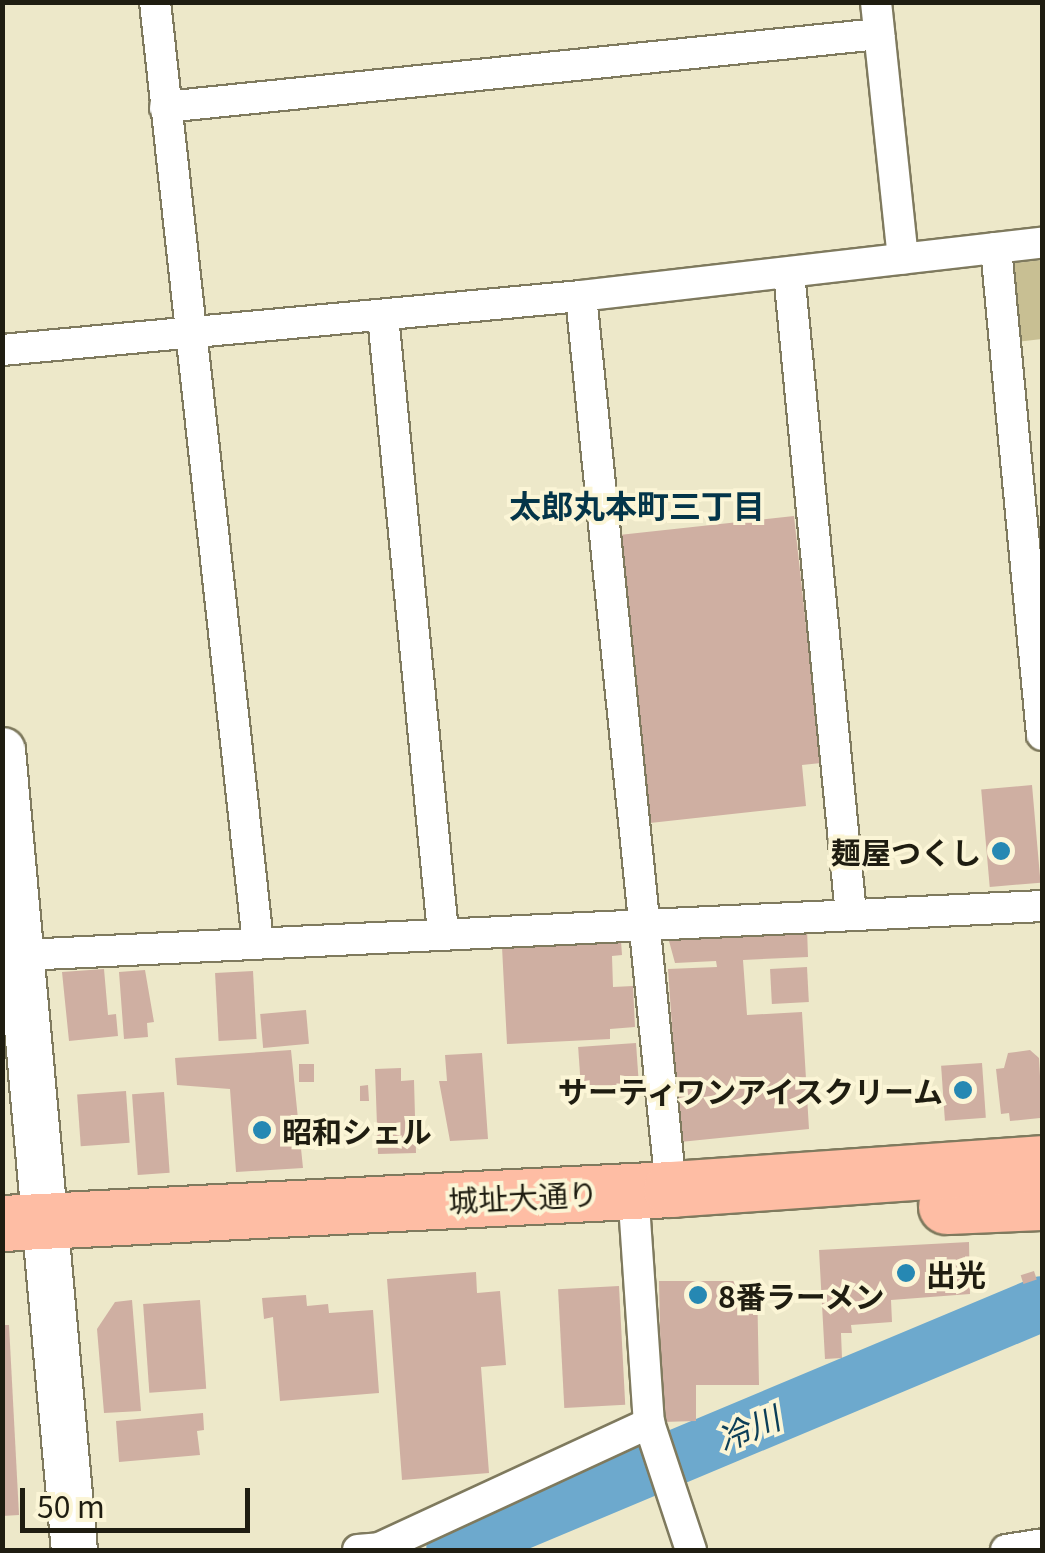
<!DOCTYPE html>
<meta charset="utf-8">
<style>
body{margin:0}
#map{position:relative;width:1045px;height:1553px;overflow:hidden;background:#ede8c9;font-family:Georgia,"Noto Sans JP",serif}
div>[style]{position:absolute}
.green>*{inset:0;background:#c8bf93}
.river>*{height:55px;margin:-27.5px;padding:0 27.5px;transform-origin:27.5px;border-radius:27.5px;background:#6da9cd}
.building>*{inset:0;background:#cfafa2;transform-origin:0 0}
.roads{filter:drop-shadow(2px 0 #7f7a5e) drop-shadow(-2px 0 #7f7a5e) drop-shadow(0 2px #7f7a5e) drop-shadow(0 -2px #7f7a5e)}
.street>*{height:30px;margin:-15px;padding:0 15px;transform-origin:15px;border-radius:15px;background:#fff}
.secondary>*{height:45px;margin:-22.5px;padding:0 22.5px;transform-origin:22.5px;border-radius:22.5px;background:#fff}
.highway>*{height:55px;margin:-27.5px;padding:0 27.5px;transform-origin:27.5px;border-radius:27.5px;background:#febda4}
.dots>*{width:28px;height:28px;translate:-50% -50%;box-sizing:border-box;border:5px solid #fbf5d6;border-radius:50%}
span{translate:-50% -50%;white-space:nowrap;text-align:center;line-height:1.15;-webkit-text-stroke:8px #fbf5d6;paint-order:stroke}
.poi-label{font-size:30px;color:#1f1d11;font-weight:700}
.right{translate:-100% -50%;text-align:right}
.left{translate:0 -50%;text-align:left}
.street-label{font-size:30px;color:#1f1d11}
.neighbourhood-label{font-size:32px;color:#043549;font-weight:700}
.water-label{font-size:32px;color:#0c3e57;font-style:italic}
.frame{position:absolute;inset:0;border:5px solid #1f1d11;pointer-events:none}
.scale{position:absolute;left:20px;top:1488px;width:230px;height:45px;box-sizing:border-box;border:5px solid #1f1d11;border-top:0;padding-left:12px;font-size:30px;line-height:35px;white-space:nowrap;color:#1f1d11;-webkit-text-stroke:8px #fbf5d6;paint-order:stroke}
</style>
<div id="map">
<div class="green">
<i style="clip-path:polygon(1042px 260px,1042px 339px,1016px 342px,1007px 264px)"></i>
</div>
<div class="river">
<i style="left:453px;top:1550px;width:639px;rotate:-22.75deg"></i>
</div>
<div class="building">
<i style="clip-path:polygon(794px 516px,821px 763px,802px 765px,806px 806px,650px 823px,619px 535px)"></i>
<i style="left:1032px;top:785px;width:98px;height:51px;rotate:85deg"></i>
<i style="clip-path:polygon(807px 928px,808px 957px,743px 960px,747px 1015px,802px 1012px,809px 1129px,680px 1142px,668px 969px,717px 967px,716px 961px,675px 963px,669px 941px,673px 935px)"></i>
<i style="clip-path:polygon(621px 941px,622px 955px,612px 956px,613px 987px,633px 986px,635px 1027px,610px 1029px,610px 1039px,507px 1044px,502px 947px)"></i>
<i style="left:807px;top:967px;width:35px;height:37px;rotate:87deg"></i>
<i style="clip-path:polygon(104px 969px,108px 1015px,116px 1014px,118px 1036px,69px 1041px,62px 972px)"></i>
<i style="clip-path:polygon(145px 970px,154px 1022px,147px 1023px,148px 1037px,124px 1039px,119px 972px)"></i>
<i style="left:253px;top:971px;width:68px;height:38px;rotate:87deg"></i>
<i style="left:306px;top:1010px;width:34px;height:46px;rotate:85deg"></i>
<i style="left:636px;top:1043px;width:44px;height:58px;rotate:86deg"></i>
<i style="clip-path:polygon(291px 1050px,303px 1168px,236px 1172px,230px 1089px,177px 1085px,175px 1058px)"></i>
<i style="clip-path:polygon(1030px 1050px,1039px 1058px,1042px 1112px,1040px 1118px,1010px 1121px,1009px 1113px,1001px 1114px,996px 1069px,1004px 1068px,1008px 1053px)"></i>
<i style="clip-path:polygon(482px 1053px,488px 1139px,450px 1141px,439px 1081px,447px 1081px,445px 1055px)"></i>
<i style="left:982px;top:1063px;width:55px;height:41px;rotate:86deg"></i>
<i style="left:299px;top:1064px;width:15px;height:18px"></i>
<i style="clip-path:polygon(401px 1068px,401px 1081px,414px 1080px,416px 1153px,378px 1154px,375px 1069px)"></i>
<i style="clip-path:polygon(368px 1085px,369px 1101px,360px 1101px,360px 1086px)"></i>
<i style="left:126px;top:1091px;width:52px;height:49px;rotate:86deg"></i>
<i style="left:164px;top:1092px;width:81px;height:32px;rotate:86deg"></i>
<i style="clip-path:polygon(969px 1242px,970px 1294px,891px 1300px,892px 1322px,851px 1325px,852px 1333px,841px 1333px,842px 1358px,825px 1359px,819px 1250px)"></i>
<i style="left:1034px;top:1271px;width:9px;height:14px;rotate:72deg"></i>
<i style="clip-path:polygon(476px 1272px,477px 1293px,500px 1291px,506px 1365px,481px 1367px,489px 1473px,402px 1480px,387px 1279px)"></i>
<i style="clip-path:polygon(659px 1281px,757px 1281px,759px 1385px,696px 1385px,696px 1421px,662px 1422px)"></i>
<i style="left:619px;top:1286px;width:119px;height:61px;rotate:87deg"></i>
<i style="clip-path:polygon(306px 1295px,307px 1306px,328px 1304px,329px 1313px,373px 1310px,379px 1393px,280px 1401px,273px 1317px,264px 1319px,262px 1298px)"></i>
<i style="clip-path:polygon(132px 1300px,141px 1411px,104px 1413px,97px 1329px,115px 1302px)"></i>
<i style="left:200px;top:1300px;width:89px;height:57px;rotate:86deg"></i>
<i style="clip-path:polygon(2px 1325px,9px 1325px,19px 1515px,2px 1516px)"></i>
<i style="clip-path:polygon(203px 1413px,204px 1430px,197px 1431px,200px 1455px,119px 1462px,116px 1421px)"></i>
</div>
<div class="roads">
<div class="street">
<i style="left:155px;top:2px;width:947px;rotate:83.75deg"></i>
<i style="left:876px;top:2px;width:258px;rotate:84deg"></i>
<i style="left:165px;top:107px;width:718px;rotate:-5.84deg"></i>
<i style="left:996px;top:248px;width:489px;rotate:84.6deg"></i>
<i style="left:789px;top:273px;width:644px;rotate:84.48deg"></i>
<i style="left:581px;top:296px;width:898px;rotate:84.24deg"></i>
<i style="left:383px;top:316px;width:619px;rotate:84.44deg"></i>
<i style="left:2px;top:350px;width:582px;rotate:-5.33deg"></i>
<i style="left:581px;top:296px;width:464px;rotate:-6.6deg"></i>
<i style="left:2px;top:956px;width:1041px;rotate:-2.75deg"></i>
<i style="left:635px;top:1219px;width:204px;rotate:86.1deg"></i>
<i style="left:649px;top:1423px;width:134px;rotate:71.7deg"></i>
<i style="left:358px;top:1550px;width:21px;rotate:-5deg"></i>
<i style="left:379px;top:1548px;width:298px;rotate:-24.8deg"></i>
<i style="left:1006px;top:1550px;width:36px;rotate:-9deg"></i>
</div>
<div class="secondary">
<i style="left:2px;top:750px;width:803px;rotate:84.86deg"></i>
</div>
<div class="highway">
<i style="left:946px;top:1206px;width:96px;rotate:-2.4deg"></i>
<i style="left:2px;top:1223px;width:670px;rotate:-2.91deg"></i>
<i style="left:671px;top:1189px;width:372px;rotate:-4deg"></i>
</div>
</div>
<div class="dots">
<i style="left:1001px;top:851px;background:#2688b3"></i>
<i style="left:963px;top:1090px;background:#2688b3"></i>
<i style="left:262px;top:1130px;background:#2688b3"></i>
<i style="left:906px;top:1273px;background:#2688b3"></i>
<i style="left:698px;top:1295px;background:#2688b3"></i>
</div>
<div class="poi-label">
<span class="right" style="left:981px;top:851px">麺屋つくし</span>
<span class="right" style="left:943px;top:1090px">サーティワンアイスクリーム</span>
<span class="left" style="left:282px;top:1130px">昭和シェル</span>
<span class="left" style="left:926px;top:1273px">出光</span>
<span class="left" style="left:718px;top:1295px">8番ラーメン</span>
</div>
<div class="street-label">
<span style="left:523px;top:1196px;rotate:-3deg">城址大通り</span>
</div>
<div class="neighbourhood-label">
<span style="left:637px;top:504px">太郎丸本町三丁目</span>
</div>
<div class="water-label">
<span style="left:748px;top:1427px;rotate:-23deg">冷川</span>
</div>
<div class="frame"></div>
<div class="scale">50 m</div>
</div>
